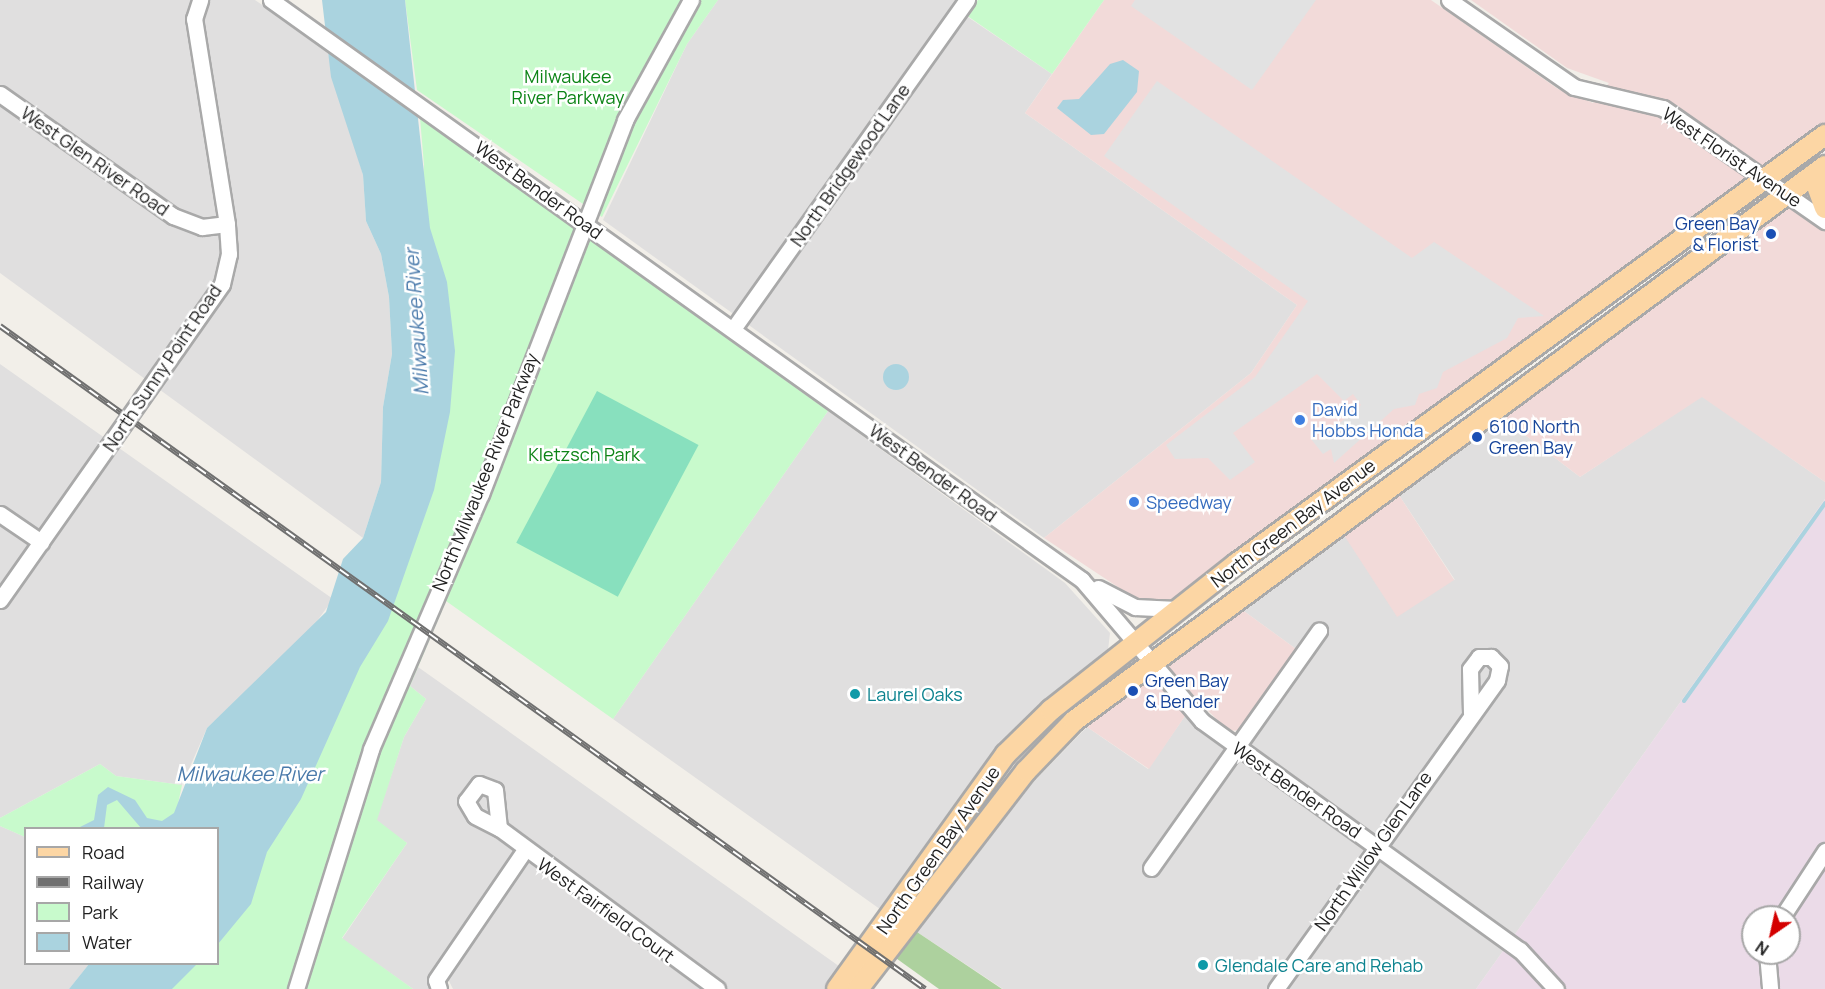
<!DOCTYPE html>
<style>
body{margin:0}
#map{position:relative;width:1825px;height:989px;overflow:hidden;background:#f2efe9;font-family:Manrope,sans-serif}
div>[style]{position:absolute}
.residential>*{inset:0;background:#e0dfdf}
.commercial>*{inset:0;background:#f2dad9;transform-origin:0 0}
.industrial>*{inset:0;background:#ebdbe8}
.forest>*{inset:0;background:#add19e}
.park>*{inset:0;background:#c8facc}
.pitch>*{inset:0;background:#88e0be;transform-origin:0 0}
.parking>*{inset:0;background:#e2e2e2}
.water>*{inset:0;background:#aad3df}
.round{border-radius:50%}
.stream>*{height:4px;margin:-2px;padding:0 2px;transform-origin:2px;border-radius:2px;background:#aad3df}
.roads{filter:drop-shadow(2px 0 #a9a9a9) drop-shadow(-2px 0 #a9a9a9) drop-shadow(0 2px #a9a9a9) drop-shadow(0 -2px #a9a9a9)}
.minor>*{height:15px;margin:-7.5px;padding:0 7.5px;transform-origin:7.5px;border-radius:7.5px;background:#fff}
.major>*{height:20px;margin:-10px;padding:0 10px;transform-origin:10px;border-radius:10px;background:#fcd6a4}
.rail>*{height:6px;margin-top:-3px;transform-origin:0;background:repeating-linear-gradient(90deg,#fff 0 11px,#707070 0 22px);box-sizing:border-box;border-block:2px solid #707070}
.dots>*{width:16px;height:16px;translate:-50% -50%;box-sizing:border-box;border:3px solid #fff;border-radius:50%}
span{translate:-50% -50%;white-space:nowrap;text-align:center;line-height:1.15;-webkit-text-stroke:5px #fff;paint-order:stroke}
.park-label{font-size:18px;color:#0c8416}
.street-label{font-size:18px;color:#222}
.transit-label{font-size:18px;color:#164399}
.right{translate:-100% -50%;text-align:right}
.left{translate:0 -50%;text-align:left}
.shop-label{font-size:18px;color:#366cbe}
.culture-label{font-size:18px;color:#0d838f}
.water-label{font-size:20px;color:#4a7aab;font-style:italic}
.legend{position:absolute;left:24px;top:827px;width:195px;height:138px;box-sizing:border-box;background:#fff;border:2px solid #a7a7a7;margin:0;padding:8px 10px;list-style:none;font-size:18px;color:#222}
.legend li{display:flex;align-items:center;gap:12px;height:30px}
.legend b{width:30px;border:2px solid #a7a7a7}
.north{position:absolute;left:1741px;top:905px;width:60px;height:60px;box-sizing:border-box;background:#fff;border:2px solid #a7a7a7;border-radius:50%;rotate:214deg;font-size:16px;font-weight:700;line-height:24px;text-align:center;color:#222}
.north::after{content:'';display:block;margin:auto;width:21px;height:27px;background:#d40000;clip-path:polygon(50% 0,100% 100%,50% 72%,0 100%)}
</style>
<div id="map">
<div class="residential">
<i style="clip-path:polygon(0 0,255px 0,327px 50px,363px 175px,366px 221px,381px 254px,389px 297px,392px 354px,383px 407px,381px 482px,363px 538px,0 273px)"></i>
<i style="clip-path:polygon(718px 0,958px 0,953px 7px,1052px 74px,1025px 113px,1297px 305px,1251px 373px,1044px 538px,603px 220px,687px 44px)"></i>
<i style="clip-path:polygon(0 364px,333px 599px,307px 635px,207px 728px,182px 785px,116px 776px,100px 764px,0 818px)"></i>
<i style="clip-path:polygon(1702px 396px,1825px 482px,1825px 499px,1476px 989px,1003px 989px,911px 928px,1011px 805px,1087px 727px,1148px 769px,1185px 716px,1241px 758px,1307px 657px,1241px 609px,1343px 533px,1455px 580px,1397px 492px,1500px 416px,1580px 477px)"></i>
<i style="clip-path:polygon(828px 411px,1065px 583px,1110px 633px,1108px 650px,1019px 729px,968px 786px,884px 912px,613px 719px)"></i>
<i style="clip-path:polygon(418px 667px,843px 969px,827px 989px,453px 989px,448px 979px,431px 989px,413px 989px,342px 939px,407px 843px,376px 821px,404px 737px,426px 699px,410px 686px)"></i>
<i style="clip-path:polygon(0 826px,25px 837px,26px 964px,89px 964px,69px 989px,0 989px)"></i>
</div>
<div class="commercial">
<i style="clip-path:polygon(1104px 0,1431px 0,1558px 89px,1593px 103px,1609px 83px,1567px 68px,1471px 0,1825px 0,1825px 123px,1175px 601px,1142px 603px,1044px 538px,1251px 373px,1297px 305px,1025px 113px)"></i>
<i style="clip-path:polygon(1788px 194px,1825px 221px,1825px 482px,1702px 397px,1580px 477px,1500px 416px)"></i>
<i style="left:1397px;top:492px;width:105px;height:68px;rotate:57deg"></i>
<i style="clip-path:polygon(1241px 609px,1296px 649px,1240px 730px,1229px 731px,1201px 704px,1185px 716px,1149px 769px,1087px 727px)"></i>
</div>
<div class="industrial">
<i style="clip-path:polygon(evenodd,1825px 499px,1825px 989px,1476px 989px,1825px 499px,1753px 917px,1789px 917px,1789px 953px,1753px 953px,1753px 917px)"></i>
</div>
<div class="forest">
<i style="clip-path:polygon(914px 930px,1002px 989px,939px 989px,893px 956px)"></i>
</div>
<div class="park">
<i style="clip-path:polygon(405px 0,718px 0,687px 44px,602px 217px,417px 90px)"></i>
<i style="clip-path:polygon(978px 0,1104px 0,1052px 74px,966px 15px)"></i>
<i style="clip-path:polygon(420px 118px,828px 411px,613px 719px,446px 601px,410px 686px,426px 699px,404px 737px,377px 820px,407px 843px,342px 938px,413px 989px,117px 989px,142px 964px,218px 964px,218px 832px,387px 546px,424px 165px)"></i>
<i style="clip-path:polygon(100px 764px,116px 776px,182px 785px,173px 828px,26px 828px,25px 837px,0 826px,0 818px)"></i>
</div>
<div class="pitch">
<i style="left:597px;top:391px;width:115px;height:172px;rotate:28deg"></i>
</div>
<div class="parking">
<i style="clip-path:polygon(1135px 0,1316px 0,1252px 90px,1131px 6px)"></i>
<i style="clip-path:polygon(1157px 81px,1412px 258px,1434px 242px,1544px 316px,1518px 318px,1507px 338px,1443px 372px,1437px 388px,1419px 394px,1415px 405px,1394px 409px,1334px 463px,1331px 449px,1323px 454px,1311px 439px,1320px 440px,1361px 405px,1353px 394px,1344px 401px,1317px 374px,1233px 433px,1255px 462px,1230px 480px,1208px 458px,1175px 459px,1166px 445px,1255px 377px,1308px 301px,1104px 156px)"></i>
</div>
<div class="water">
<i style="clip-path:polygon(322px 0,405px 0,430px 228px,447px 282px,455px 351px,450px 412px,434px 490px,388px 621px,360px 667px,301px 799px,267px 852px,251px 904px,218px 944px,218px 828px,141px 828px,117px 800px,107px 805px,104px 828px,78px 828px,94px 820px,98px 795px,108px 787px,135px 800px,147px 818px,162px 821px,174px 813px,207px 728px,326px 612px,343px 559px,363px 538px,381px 482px,383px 407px,392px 354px,389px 297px,381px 254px,366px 221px,363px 175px,331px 77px)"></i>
<i style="clip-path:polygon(1123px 60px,1139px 71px,1137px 92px,1104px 134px,1091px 135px,1057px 108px,1063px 100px,1079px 99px,1110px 64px)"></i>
<i class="round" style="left:883px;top:364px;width:26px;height:26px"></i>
<i style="clip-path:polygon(89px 964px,197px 964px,172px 989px,69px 989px)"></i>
</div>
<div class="stream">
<i style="left:1684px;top:701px;width:243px;rotate:-54.5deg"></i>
</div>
<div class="roads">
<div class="minor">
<i style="left:271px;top:0;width:997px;rotate:35.57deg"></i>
<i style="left:1082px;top:580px;width:185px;rotate:49.6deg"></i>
<i style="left:1202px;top:721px;width:392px;rotate:35.8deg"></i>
<i style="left:1520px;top:950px;width:53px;rotate:47.3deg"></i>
<i style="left:1449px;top:0;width:152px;rotate:34.8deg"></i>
<i style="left:1574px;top:87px;width:91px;rotate:13.3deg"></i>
<i style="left:1663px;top:108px;width:198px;rotate:34.9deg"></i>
<i style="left:0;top:94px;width:212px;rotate:35.2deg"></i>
<i style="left:173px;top:216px;width:31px;rotate:21deg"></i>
<i style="left:202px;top:227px;width:25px;rotate:-7deg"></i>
<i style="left:733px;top:329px;width:404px;rotate:-54.6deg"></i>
<i style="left:0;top:514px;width:50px;rotate:34.3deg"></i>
<i style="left:1098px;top:588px;width:42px;rotate:27.2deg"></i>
<i style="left:1135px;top:607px;width:42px;rotate:2.7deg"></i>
<i style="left:0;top:600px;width:386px;rotate:-54.9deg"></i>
<i style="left:222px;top:284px;width:31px;rotate:-77deg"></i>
<i style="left:229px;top:254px;width:30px;rotate:-94deg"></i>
<i style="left:227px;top:224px;width:208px;rotate:-99.1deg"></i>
<i style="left:194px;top:19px;width:20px;rotate:-72deg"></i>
<i style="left:499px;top:828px;width:38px;rotate:-96deg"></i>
<i style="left:495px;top:790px;width:17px;rotate:-159deg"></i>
<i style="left:479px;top:784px;width:21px;rotate:127deg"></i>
<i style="left:466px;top:801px;width:17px;rotate:59deg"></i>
<i style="left:475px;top:816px;width:27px;rotate:27deg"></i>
<i style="left:499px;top:828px;width:271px;rotate:36.4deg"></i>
<i style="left:1151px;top:868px;width:291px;rotate:-54.7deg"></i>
<i style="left:1782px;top:917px;width:79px;rotate:-56.9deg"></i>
<i style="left:1767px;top:953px;width:36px;rotate:85deg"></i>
<i style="left:296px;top:989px;width:251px;rotate:-72.6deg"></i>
<i style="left:371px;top:749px;width:278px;rotate:-66.7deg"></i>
<i style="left:481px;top:494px;width:401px;rotate:-68.9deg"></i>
<i style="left:625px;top:120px;width:137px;rotate:-61.2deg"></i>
<i style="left:439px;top:989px;width:9px;rotate:-108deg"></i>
<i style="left:436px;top:980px;width:156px;rotate:-55.7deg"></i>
<i style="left:1276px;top:989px;width:380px;rotate:-54.4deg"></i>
<i style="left:1497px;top:680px;width:14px;rotate:-78deg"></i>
<i style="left:1500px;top:666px;width:13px;rotate:-135deg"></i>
<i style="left:1491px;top:657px;width:12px;rotate:180deg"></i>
<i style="left:1479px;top:657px;width:15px;rotate:127deg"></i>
<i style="left:1470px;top:669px;width:44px;rotate:88.7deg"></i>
</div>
<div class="major">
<i style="left:1813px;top:175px;width:35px;rotate:70deg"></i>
<i style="left:837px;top:989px;width:289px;rotate:-54.3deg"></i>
<i style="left:1006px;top:754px;width:63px;rotate:-44.4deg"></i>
<i style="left:1051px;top:710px;width:236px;rotate:-38.3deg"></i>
<i style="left:1236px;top:564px;width:729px;rotate:-36.07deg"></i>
<i style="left:858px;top:989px;width:275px;rotate:-52.4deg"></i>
<i style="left:1026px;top:771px;width:69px;rotate:-46.2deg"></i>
<i style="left:1074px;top:721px;width:934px;rotate:-36.46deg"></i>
</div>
</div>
<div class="rail">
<i style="left:0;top:326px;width:1138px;rotate:35.63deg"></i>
</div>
<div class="dots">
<i style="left:1771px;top:234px;background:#1a4fb4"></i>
<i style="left:1300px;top:420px;background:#3f7fe0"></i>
<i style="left:1477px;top:437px;background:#1a4fb4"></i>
<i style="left:1134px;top:502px;background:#3f7fe0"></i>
<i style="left:1133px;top:691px;background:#1a4fb4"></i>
<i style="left:855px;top:694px;background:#0f9aa8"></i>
<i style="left:1203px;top:965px;background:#0f9aa8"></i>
</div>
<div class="park-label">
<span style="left:568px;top:87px">Milwaukee<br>River Parkway</span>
<span style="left:584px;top:454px">Kletzsch Park</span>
</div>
<div class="street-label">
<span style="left:1732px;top:157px;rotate:34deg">West Florist Avenue</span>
<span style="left:95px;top:161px;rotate:35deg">West Glen River Road</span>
<span style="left:850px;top:165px;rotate:-55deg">North Bridgewood Lane</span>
<span style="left:539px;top:190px;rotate:36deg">West Bender Road</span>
<span style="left:162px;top:368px;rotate:-56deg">North Sunny Point Road</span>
<span style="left:485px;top:472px;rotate:-68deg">North Milwaukee River Parkway</span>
<span style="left:933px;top:473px;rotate:36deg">West Bender Road</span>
<span style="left:1293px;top:523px;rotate:-37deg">North Green Bay Avenue</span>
<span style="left:1297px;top:790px;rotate:35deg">West Bender Road</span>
<span style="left:938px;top:850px;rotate:-55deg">North Green Bay Avenue</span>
<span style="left:1373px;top:851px;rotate:-55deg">North Willow Glen Lane</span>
<span style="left:606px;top:910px;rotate:36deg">West Fairfield Court</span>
</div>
<div class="transit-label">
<span class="right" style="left:1759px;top:234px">Green Bay<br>&amp; Florist</span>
<span class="left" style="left:1489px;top:437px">6100 North<br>Green Bay</span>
<span class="left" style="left:1145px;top:691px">Green Bay<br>&amp; Bender</span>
</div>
<div class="shop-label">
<span class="left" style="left:1312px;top:420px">David<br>Hobbs Honda</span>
<span class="left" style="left:1146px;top:502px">Speedway</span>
</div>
<div class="culture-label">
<span class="left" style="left:867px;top:694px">Laurel Oaks</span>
<span class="left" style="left:1215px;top:965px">Glendale Care and Rehab</span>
</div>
<div class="water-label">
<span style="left:416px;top:322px;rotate:-94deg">Milwaukee River</span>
<span style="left:250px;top:773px">Milwaukee River</span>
</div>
<ul class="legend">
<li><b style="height:8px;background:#fcd6a4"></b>Road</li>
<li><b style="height:8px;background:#707070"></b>Railway</li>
<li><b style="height:16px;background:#c8facc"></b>Park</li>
<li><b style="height:16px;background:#aad3df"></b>Water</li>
</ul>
<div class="north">N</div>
</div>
